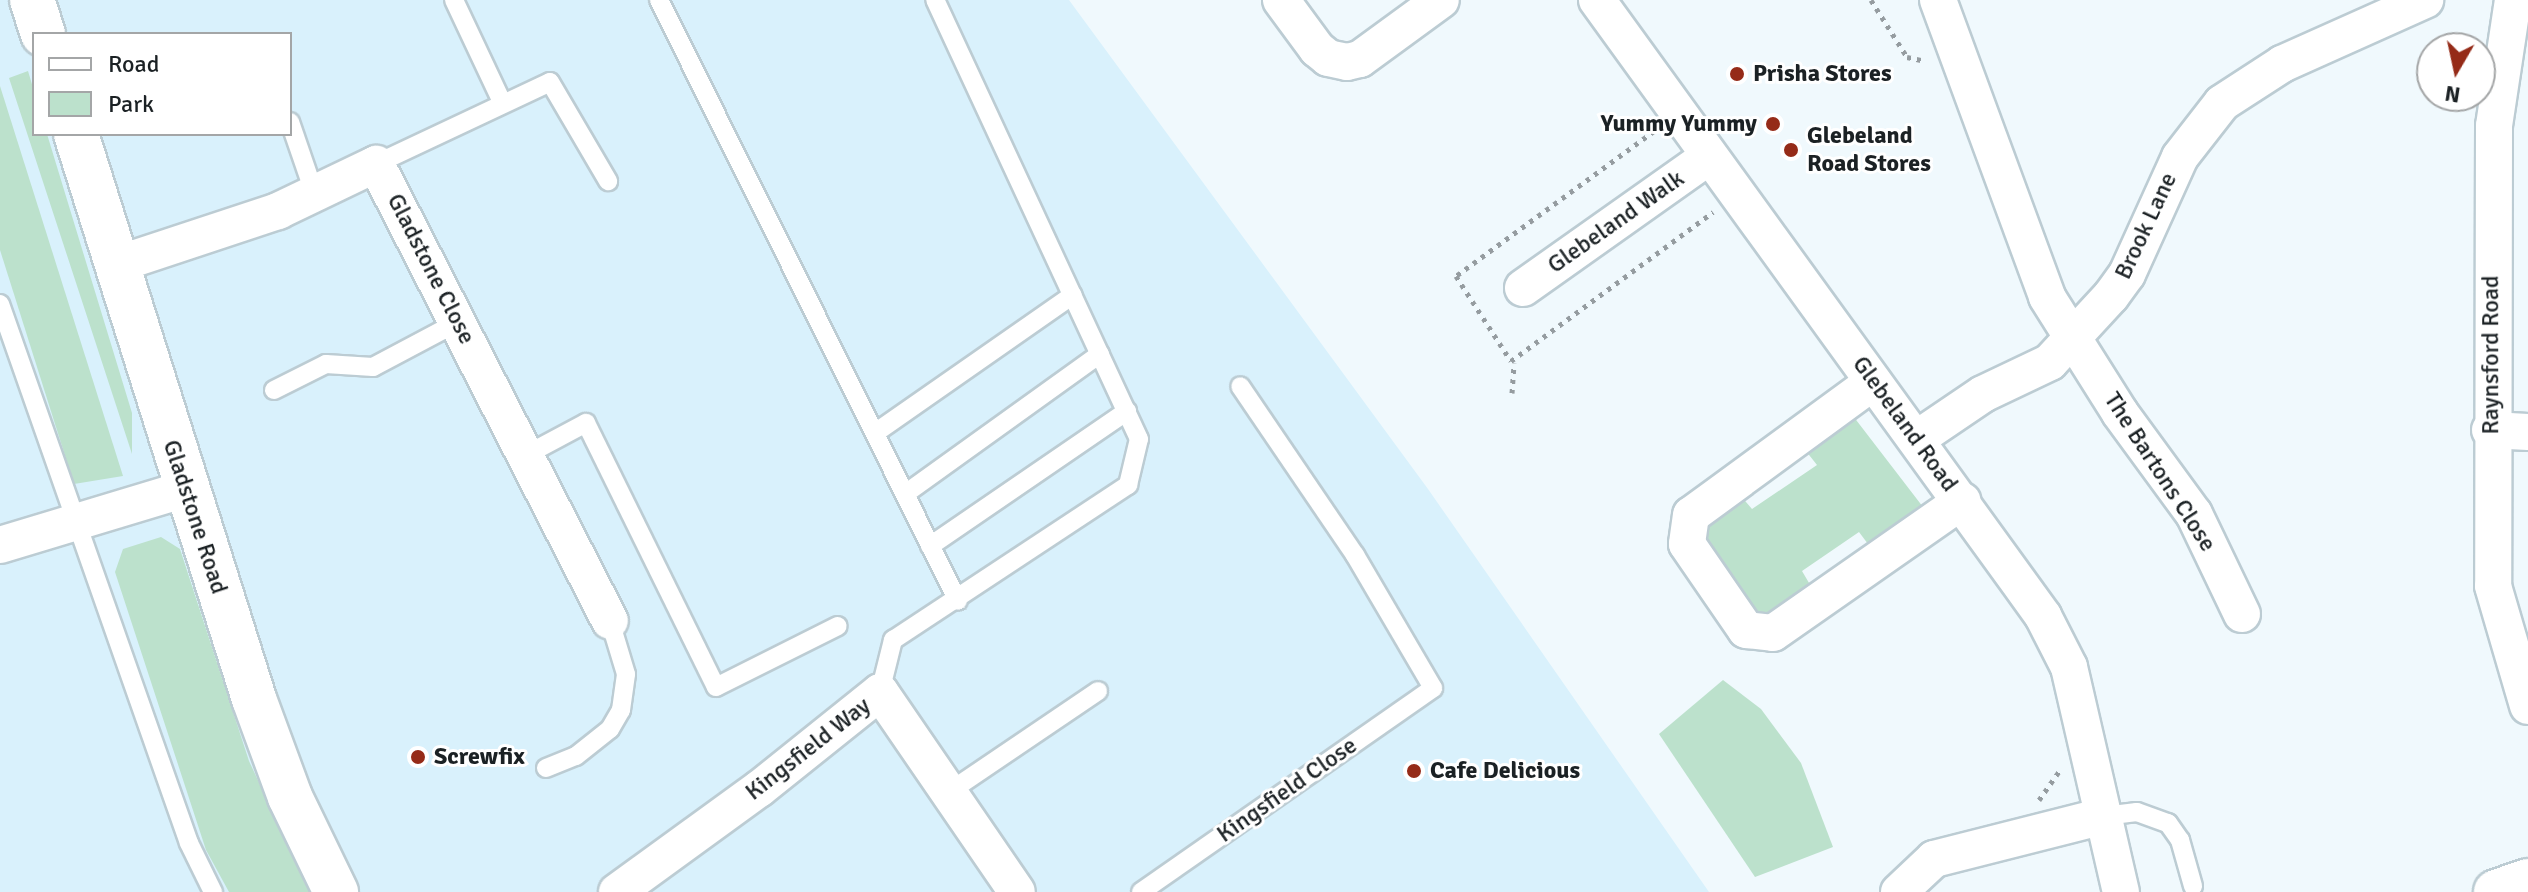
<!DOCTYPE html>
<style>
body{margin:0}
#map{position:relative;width:2528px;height:892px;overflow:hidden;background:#f0f9fd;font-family:Signika,sans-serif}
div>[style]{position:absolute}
.built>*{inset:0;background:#d9f1fc}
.green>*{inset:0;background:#bce1cc}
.path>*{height:5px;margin-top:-2.5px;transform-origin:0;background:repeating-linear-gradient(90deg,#959ca0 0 4px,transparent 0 10px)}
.roads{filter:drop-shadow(2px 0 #bcccd3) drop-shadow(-2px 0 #bcccd3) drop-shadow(0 2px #bcccd3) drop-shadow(0 -2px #bcccd3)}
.lane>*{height:18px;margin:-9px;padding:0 9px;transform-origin:9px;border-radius:9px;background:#fff}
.street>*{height:36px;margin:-18px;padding:0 18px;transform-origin:18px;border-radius:18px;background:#fff}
.secondary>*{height:44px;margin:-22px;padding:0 22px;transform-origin:22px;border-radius:22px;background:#fff}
.dots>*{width:22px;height:22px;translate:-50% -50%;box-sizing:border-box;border:4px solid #fff;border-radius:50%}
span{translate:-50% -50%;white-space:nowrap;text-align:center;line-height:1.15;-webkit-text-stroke:6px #fff;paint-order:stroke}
.poi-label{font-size:24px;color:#1b2124;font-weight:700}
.left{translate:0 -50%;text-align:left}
.right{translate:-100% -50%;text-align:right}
.street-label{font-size:24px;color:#1b2124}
.legend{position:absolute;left:32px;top:32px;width:260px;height:104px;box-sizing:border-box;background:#fff;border:2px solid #a4a6a7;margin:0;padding:10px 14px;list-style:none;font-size:24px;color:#1b2124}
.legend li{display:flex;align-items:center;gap:16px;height:40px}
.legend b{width:40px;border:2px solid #a4a6a7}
.north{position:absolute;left:2416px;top:32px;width:80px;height:80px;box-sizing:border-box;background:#fff;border:2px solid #a4a6a7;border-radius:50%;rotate:189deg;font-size:22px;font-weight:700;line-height:32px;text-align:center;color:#1b2124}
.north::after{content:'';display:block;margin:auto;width:28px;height:36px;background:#952b18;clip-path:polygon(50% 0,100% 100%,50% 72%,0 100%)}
</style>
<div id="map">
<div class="built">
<i style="clip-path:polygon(evenodd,0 0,1069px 0,1428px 489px,1709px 892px,0 892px,0 0,34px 34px,290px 34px,290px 134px,34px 134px,34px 34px)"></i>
</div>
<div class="green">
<i style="clip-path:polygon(28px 71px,34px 91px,34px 134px,47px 134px,132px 413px,132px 454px,9px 78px)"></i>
<i style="clip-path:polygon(0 86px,123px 476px,74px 484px,0 250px)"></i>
<i style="clip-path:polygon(1850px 412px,1923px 507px,1871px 548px,1859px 532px,1802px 571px,1812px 588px,1768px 621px,1750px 618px,1700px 544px,1708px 516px,1740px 495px,1752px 509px,1817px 465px,1802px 446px)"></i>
<i style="clip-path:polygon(161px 537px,180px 549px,249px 761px,310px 892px,229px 892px,206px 850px,115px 572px,123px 549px)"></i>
<i style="clip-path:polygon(1723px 680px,1761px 709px,1801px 763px,1833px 847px,1755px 877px,1659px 734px)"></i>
</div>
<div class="path">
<i style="left:1871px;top:0;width:67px;rotate:57.7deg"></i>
<i style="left:1907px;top:57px;width:19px;rotate:12deg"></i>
<i style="left:1654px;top:131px;width:245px;rotate:143.8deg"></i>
<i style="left:1456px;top:276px;width:101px;rotate:57.1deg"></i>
<i style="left:1511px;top:361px;width:251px;rotate:-36.4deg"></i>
<i style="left:1512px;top:393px;width:30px;rotate:-86deg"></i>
<i style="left:2039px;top:800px;width:38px;rotate:-55deg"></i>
</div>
<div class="roads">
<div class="lane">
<i style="left:454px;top:0;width:113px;rotate:64.8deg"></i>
<i style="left:659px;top:0;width:671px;rotate:63.55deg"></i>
<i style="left:290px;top:122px;width:77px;rotate:71.1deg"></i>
<i style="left:376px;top:164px;width:192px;rotate:-25.2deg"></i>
<i style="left:550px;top:82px;width:115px;rotate:59.6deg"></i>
<i style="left:0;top:304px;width:571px;rotate:70.68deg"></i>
<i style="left:189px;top:843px;width:55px;rotate:63.9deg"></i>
<i style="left:274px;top:390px;width:58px;rotate:-26.6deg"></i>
<i style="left:326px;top:364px;width:47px;rotate:3.7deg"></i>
<i style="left:373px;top:367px;width:96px;rotate:-27.9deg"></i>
<i style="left:875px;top:433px;width:241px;rotate:-34.9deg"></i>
<i style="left:526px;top:455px;width:68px;rotate:-28.1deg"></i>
<i style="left:586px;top:423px;width:294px;rotate:63.8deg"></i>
<i style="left:716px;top:687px;width:136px;rotate:-26.6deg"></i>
<i style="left:905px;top:494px;width:240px;rotate:-35.7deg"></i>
<i style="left:930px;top:546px;width:239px;rotate:-34.4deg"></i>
<i style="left:880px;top:692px;width:54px;rotate:-76deg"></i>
<i style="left:893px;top:640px;width:282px;rotate:-33.4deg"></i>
<i style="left:1128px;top:485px;width:47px;rotate:-76.6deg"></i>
<i style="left:1139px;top:439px;width:484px;rotate:-114.9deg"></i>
<i style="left:546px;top:768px;width:32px;rotate:-22deg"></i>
<i style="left:576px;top:756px;width:43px;rotate:-38.5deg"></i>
<i style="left:610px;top:729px;width:22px;rotate:-60deg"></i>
<i style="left:621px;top:710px;width:36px;rotate:-82deg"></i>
<i style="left:626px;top:674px;width:55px;rotate:-106.8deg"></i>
<i style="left:949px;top:792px;width:180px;rotate:-34.1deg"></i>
<i style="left:2104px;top:816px;width:33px;rotate:-7deg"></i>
<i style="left:2137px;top:812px;width:33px;rotate:20deg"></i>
<i style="left:2168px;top:823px;width:21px;rotate:55deg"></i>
<i style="left:2180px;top:840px;width:48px;rotate:74.2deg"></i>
<i style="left:1141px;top:892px;width:356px;rotate:-34.9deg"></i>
<i style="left:1433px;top:688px;width:154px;rotate:-120.4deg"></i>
<i style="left:1355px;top:555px;width:204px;rotate:-124.2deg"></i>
</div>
<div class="street">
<i style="left:1281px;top:0;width:61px;rotate:53.7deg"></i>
<i style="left:1317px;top:49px;width:14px;rotate:39deg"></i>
<i style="left:1328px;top:58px;width:19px;rotate:12deg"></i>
<i style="left:1347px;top:62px;width:13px;rotate:-13deg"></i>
<i style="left:1360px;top:59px;width:100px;rotate:-36.1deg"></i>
<i style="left:1597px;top:0;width:761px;rotate:54.09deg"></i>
<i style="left:2043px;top:616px;width:57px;rotate:63deg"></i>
<i style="left:2069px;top:667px;width:231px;rotate:77deg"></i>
<i style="left:1938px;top:0;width:316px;rotate:69.8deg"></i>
<i style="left:2047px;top:297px;width:137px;rotate:57.8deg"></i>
<i style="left:2120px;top:413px;width:125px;rotate:53.8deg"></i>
<i style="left:2194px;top:514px;width:111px;rotate:64.4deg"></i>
<i style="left:2513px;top:0;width:127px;rotate:98.6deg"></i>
<i style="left:2494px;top:126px;width:460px;rotate:90.1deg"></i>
<i style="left:2493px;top:586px;width:125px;rotate:73.7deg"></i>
<i style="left:118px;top:264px;width:169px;rotate:-18.3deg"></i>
<i style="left:278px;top:211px;width:109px;rotate:-25.6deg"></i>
<i style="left:376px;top:164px;width:513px;rotate:62.89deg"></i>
<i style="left:1523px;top:288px;width:227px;rotate:-35.3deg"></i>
<i style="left:1873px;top:382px;width:225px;rotate:143.8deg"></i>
<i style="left:1691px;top:515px;width:29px;rotate:98deg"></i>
<i style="left:1687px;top:544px;width:104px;rotate:55.5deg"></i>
<i style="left:1746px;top:630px;width:27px;rotate:6deg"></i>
<i style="left:1773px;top:633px;width:231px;rotate:-34.9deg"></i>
<i style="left:2490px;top:430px;width:38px;rotate:3deg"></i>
<i style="left:1918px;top:438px;width:78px;rotate:-34.1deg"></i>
<i style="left:1983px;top:394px;width:74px;rotate:-25.5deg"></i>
<i style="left:2050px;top:362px;width:90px;rotate:-47.3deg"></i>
<i style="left:2111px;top:296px;width:27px;rotate:-54deg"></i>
<i style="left:2127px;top:274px;width:128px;rotate:-65.6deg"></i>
<i style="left:2180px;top:157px;width:68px;rotate:-52.1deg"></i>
<i style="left:2222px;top:103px;width:72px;rotate:-33deg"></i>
<i style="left:2282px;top:64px;width:157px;rotate:-24.1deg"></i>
<i style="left:0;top:545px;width:193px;rotate:-16.8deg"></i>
<i style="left:617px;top:892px;width:175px;rotate:-36deg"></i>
<i style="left:759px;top:789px;width:155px;rotate:-38.7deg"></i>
<i style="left:880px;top:692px;width:242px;rotate:55.6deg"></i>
<i style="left:1899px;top:892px;width:48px;rotate:-43.3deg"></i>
<i style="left:1934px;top:859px;width:175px;rotate:-14.2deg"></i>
</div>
<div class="secondary">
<i style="left:32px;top:0;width:36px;rotate:72deg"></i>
<i style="left:76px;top:134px;width:592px;rotate:72.51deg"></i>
<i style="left:254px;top:699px;width:104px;rotate:69.8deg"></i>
<i style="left:290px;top:797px;width:106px;rotate:64.2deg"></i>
<i style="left:2496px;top:892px;width:34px;rotate:-19deg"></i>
</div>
</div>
<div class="dots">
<i style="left:1737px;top:74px;background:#952b18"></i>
<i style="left:1773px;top:124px;background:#952b18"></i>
<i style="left:1791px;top:150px;background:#952b18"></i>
<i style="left:418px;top:757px;background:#952b18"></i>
<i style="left:1414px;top:771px;background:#952b18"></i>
</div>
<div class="poi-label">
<span class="left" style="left:1753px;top:74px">Prisha Stores</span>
<span class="right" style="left:1757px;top:124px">Yummy Yummy</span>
<span class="left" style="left:1807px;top:150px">Glebeland<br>Road Stores</span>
<span class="left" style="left:434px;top:757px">Screwfix</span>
<span class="left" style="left:1430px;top:771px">Cafe Delicious</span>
</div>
<div class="street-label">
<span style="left:1616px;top:222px;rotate:-35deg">Glebeland Walk</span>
<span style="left:2146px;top:226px;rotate:-65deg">Brook Lane</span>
<span style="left:431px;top:269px;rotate:63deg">Gladstone Close</span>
<span style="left:2491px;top:355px;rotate:-90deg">Raynsford Road</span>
<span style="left:1905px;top:424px;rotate:54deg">Glebeland Road</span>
<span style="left:2160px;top:472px;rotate:57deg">The Bartons Close</span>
<span style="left:195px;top:517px;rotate:72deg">Gladstone Road</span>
<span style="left:808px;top:749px;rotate:-38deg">Kingsfield Way</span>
<span style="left:1287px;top:790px;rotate:-35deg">Kingsfield Close</span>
</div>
<ul class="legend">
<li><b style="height:10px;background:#fff"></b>Road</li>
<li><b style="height:22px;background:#bce1cc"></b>Park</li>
</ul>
<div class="north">N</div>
</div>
